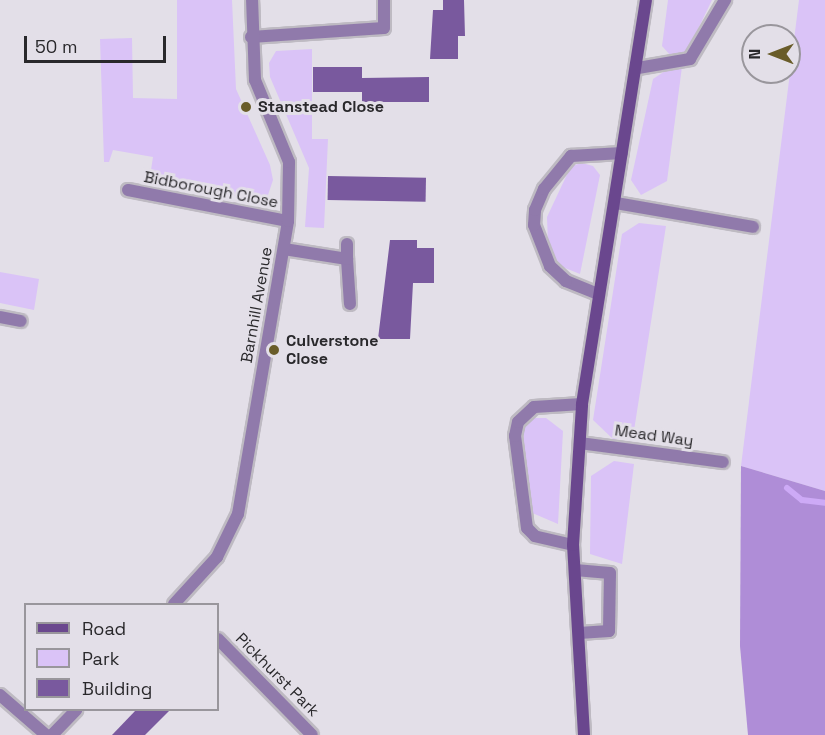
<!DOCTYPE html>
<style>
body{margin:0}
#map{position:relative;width:825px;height:735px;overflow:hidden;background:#e3dfe8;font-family:"Space Grotesk",sans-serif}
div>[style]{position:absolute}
.green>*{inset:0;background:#dac3f7}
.forest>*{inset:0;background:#af8dd7}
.stream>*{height:6px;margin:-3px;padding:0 3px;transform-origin:3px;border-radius:3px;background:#cdaaf6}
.building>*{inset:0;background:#79599e;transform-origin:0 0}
.roads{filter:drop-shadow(2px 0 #bebac2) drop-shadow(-2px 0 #bebac2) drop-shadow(0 2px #bebac2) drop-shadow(0 -2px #bebac2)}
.street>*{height:12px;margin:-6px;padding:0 6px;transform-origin:6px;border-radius:6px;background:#907aab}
.secondary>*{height:12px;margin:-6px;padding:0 6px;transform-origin:6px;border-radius:6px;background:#6a478e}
.dots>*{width:16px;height:16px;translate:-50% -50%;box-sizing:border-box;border:3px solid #e3dfe8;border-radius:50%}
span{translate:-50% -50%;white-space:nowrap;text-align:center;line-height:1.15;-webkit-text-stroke:6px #e3dfe8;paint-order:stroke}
.poi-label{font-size:16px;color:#29282b;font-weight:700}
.left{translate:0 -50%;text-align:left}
.street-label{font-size:16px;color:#29282b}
.legend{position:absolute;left:24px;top:603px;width:195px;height:108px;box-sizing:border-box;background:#e3dfe8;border:2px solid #99969c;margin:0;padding:8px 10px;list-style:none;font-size:18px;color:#29282b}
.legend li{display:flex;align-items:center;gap:12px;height:30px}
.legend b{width:30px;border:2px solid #99969c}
.north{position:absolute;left:741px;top:24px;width:60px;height:60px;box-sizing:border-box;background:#e3dfe8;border:2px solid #99969c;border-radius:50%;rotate:270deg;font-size:16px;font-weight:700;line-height:24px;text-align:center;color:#29282b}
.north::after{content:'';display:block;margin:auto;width:21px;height:27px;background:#695c29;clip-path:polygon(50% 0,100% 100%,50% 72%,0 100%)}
.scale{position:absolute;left:24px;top:36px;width:142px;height:27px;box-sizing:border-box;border:3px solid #29282b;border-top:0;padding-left:8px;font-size:18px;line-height:21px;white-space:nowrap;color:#29282b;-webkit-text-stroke:4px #e3dfe8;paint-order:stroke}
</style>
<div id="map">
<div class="green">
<i style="clip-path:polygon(177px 0,232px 0,236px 89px,270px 165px,273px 180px,266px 201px,160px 185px,151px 170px,153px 157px,113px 150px,109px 162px,104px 162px,100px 39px,132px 38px,133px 98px,177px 99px)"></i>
<i style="clip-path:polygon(668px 0,712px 0,686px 54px,671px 56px,662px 46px)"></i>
<i style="clip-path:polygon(799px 0,825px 0,825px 491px,741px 466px)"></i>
<i style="clip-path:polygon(312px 49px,312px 139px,328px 139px,324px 228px,305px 227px,309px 168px,270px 77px,269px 63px,276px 51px)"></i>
<i style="clip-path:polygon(683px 59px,667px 181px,641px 195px,631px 180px,653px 79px)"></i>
<i style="clip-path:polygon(582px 163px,593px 166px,600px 175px,580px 274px,560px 266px,548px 243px,547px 217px,571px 166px)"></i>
<i style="clip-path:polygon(639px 223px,666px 226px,633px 437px,613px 439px,593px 420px,622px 234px)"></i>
<i style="clip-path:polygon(0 272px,39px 279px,34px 310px,0 303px)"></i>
<i style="clip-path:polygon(529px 418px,546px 418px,563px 431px,558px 524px,530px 512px,523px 430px)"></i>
<i style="clip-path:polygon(614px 461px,634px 464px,622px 564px,590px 554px,591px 476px)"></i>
</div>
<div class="forest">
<i style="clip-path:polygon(741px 466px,825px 491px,825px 735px,748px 735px,740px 646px)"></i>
</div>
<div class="stream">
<i style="left:787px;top:488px;width:19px;rotate:39deg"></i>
<i style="left:802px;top:500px;width:23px;rotate:7deg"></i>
</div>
<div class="building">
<i style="clip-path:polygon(443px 0,464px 0,465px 36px,458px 36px,458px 59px,430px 59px,433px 10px,443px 10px)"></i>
<i style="clip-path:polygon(313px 67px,362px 67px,362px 78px,429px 77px,429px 102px,362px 102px,362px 92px,313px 92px)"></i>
<i style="left:328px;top:176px;width:98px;height:24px;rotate:1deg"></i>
<i style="clip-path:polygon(390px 240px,417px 240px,417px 248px,434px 248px,434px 283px,413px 283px,410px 339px,378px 339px)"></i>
<i style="clip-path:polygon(136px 710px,170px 710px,145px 735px,112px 735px)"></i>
</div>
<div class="roads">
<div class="street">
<i style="left:251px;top:37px;width:133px;rotate:-3.9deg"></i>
<i style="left:384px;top:28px;width:28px;rotate:-90deg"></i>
<i style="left:638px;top:68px;width:53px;rotate:-9.8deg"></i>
<i style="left:690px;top:59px;width:69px;rotate:-59.3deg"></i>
<i style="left:128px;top:190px;width:163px;rotate:11deg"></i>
<i style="left:616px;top:203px;width:139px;rotate:9.9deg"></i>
<i style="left:284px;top:249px;width:64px;rotate:9deg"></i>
<i style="left:347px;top:259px;width:45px;rotate:86.2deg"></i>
<i style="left:347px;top:259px;width:15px;rotate:-90deg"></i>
<i style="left:598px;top:294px;width:35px;rotate:-158deg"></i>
<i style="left:566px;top:281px;width:22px;rotate:-137deg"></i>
<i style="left:550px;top:266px;width:44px;rotate:-111.3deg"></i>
<i style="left:534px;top:225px;width:15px;rotate:-86deg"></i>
<i style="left:535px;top:210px;width:23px;rotate:-67deg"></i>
<i style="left:544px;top:189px;width:43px;rotate:-50.7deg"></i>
<i style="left:571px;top:156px;width:51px;rotate:-3.4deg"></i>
<i style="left:0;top:317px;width:21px;rotate:11deg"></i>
<i style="left:580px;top:443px;width:144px;rotate:7.6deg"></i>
<i style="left:573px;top:545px;width:39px;rotate:-167deg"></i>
<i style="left:535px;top:536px;width:11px;rotate:-135deg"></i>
<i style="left:527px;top:528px;width:93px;rotate:-97.4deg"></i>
<i style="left:515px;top:436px;width:14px;rotate:-78deg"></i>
<i style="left:518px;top:422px;width:22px;rotate:-43deg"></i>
<i style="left:534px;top:407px;width:48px;rotate:-3.6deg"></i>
<i style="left:575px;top:570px;width:35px;rotate:5deg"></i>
<i style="left:610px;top:573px;width:58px;rotate:91deg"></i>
<i style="left:609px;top:631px;width:30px;rotate:176deg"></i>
<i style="left:174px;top:604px;width:64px;rotate:-47.5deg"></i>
<i style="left:217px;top:557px;width:48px;rotate:-64deg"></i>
<i style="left:238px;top:514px;width:297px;rotate:-80.3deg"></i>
<i style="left:288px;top:221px;width:59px;rotate:-89deg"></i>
<i style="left:289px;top:162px;width:89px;rotate:-112.5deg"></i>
<i style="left:255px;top:80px;width:80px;rotate:-92.1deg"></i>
<i style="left:218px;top:639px;width:134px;rotate:45.6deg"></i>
<i style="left:0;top:695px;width:61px;rotate:41deg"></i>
<i style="left:52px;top:735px;width:35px;rotate:-46deg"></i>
</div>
<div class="secondary">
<i style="left:584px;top:735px;width:190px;rotate:-93.3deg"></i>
<i style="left:573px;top:545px;width:141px;rotate:-86.3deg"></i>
<i style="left:582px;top:404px;width:409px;rotate:-81deg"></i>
</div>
</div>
<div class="dots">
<i style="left:246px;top:107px;background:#695c29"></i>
<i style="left:274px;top:350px;background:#695c29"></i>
</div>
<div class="poi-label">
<span class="left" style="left:258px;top:107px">Stanstead Close</span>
<span class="left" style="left:286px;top:350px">Culverstone<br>Close</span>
</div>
<div class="street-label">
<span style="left:211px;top:190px;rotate:11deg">Bidborough Close</span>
<span style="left:257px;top:305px;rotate:-80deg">Barnhill Avenue</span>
<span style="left:654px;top:436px;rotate:8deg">Mead Way</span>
<span style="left:277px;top:675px;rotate:45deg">Pickhurst Park</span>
</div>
<ul class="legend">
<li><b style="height:8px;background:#6a478e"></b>Road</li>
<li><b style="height:16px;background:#dac3f7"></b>Park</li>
<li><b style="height:16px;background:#79599e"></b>Building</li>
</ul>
<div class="north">N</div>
<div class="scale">50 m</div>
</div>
